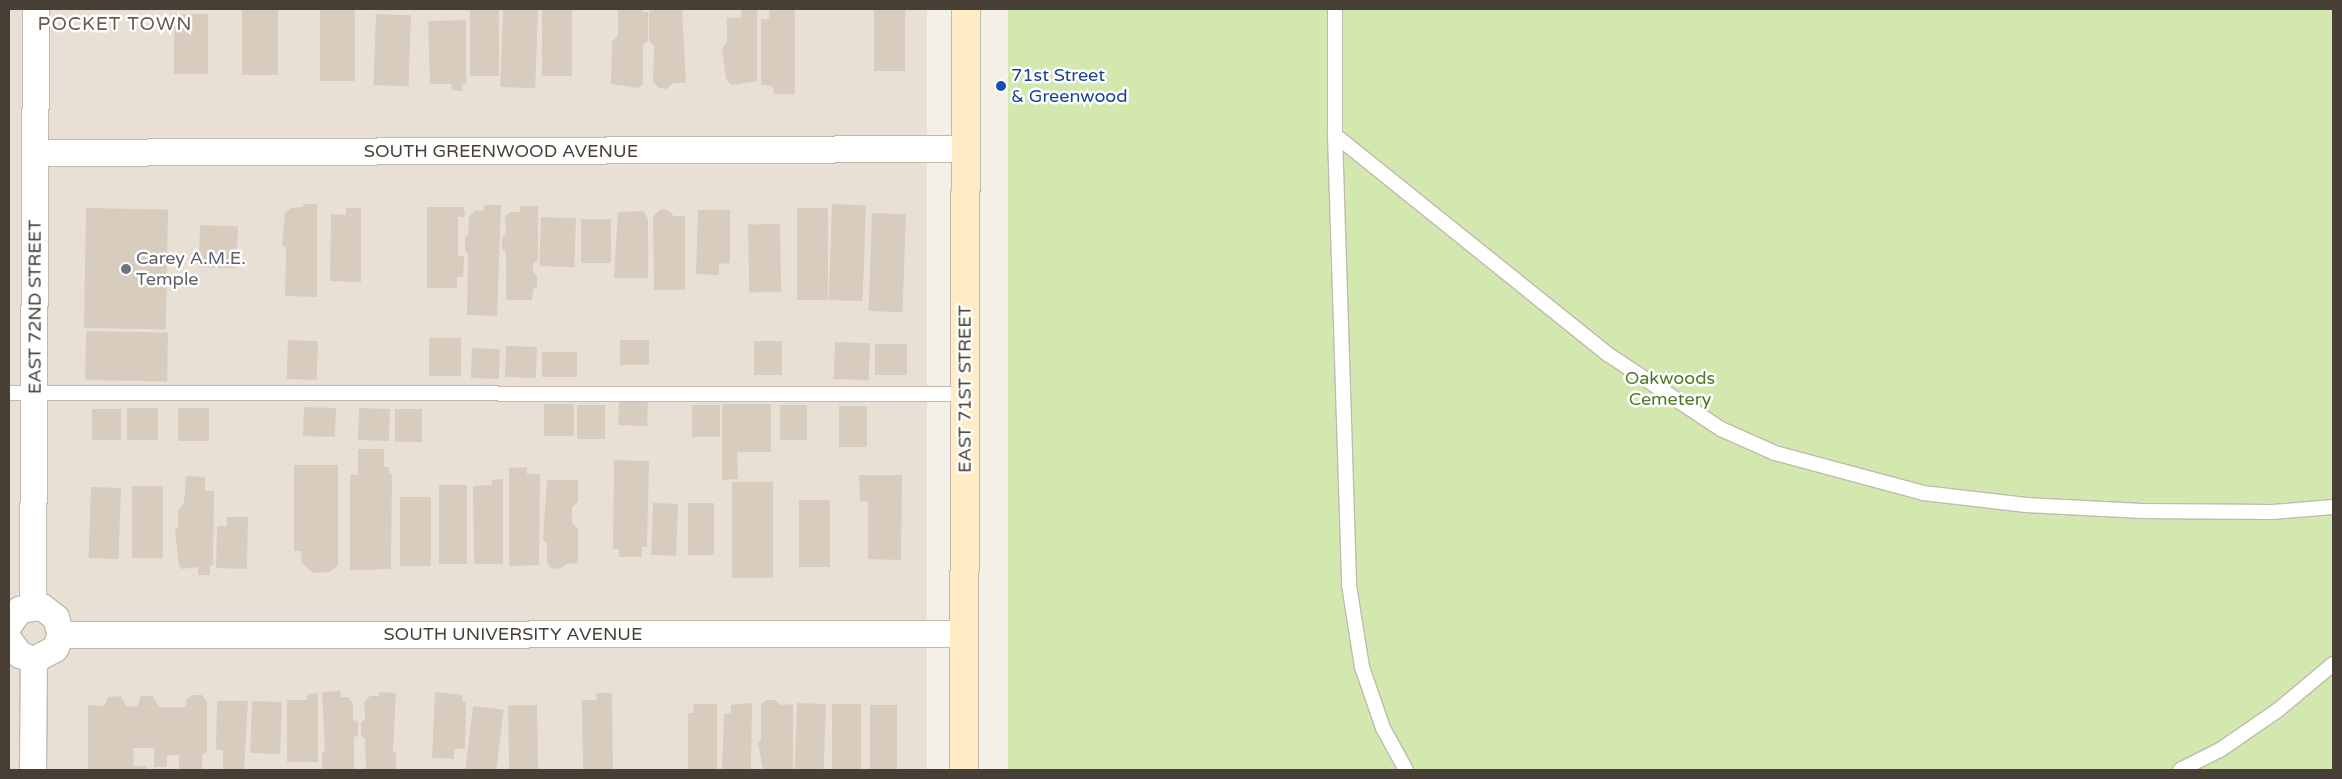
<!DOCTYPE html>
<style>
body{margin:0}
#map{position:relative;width:2342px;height:779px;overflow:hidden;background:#f4efe7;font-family:"Varela Round",sans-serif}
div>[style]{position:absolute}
.residential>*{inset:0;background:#e8e0d5;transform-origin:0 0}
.green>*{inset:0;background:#d3e8af;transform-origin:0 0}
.building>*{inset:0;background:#d8ccbf;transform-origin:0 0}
.roads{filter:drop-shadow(1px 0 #c2b9ac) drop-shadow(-1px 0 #c2b9ac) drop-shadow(0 1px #c2b9ac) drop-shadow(0 -1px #c2b9ac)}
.service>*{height:14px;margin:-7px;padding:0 7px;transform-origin:7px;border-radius:7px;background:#fff}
.minor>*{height:26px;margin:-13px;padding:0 13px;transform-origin:13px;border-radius:13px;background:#fff}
.secondary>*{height:28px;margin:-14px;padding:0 14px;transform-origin:14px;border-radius:14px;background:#ffecc6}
.dots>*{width:14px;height:14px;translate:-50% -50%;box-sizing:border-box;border:2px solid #fff;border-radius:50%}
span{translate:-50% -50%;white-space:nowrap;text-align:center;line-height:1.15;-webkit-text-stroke:5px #fff;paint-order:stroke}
.transit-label{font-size:18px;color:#164399}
.left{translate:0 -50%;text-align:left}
.street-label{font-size:18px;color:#473f36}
.worship-label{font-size:18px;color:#5b616d}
.park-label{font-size:18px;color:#4e7928}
.neighbourhood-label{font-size:19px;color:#6a5c4d;letter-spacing:1px}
.frame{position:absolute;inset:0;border:10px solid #473f36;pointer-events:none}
</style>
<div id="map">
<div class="residential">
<i style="left:9px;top:9px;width:918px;height:761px"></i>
</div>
<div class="green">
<i style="left:1008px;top:9px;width:1325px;height:761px"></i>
</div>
<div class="building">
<i style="left:242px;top:9px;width:36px;height:66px"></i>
<i style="left:320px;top:9px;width:35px;height:72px"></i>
<i style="left:470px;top:9px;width:29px;height:67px"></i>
<i style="left:503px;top:9px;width:35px;height:78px;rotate:2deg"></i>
<i style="left:542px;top:9px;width:30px;height:67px"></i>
<i style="clip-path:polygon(618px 9px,643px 9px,643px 12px,648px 12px,648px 41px,643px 45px,643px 84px,639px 88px,611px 84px,612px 42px,618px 35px)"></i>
<i style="clip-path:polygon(658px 9px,682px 9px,686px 83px,673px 83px,667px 89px,659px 88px,653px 82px,654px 46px,649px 41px,649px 11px)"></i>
<i style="clip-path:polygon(741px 9px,757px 9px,757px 81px,732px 85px,726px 79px,722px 48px,727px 42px,727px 18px,741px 18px)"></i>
<i style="clip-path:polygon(769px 9px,795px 9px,795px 94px,774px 94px,773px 86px,761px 85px,761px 19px,769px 19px)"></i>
<i style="left:874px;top:9px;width:31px;height:62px"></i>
<i style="left:174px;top:14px;width:34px;height:60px"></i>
<i style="left:376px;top:14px;width:35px;height:71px;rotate:2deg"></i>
<i style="clip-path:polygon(466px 20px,466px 84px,462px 84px,463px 91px,452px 90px,451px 84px,430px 84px,428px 21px)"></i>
<i style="clip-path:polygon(303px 204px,317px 204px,317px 297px,285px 296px,286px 249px,282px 244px,285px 213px,291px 208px,303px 207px)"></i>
<i style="left:832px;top:204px;width:34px;height:96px;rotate:2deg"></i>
<i style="clip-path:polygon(484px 205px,501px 205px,497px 316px,467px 315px,468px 254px,465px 251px,465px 238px,468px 234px,469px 217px,475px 210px,484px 211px)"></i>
<i style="clip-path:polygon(520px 206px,538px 206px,538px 260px,533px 264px,533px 272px,537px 275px,537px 286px,533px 290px,532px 300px,506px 300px,506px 252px,502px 249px,502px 238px,506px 234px,505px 217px,510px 212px,520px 212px)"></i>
<i style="clip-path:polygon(427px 207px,464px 207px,465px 217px,458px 217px,458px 256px,464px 256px,463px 277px,457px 277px,457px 288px,427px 288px)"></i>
<i style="left:86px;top:208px;width:82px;height:120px;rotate:1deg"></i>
<i style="clip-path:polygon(346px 208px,361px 208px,361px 282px,330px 281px,331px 214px,346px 215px)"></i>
<i style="left:797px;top:208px;width:31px;height:92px"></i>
<i style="clip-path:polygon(666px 209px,674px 216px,685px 216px,685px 290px,654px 290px,653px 217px,659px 210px)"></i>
<i style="clip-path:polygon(698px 210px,730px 210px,730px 263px,719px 264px,719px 275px,696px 274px)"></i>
<i style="clip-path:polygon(643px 211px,648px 219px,648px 278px,614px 278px,618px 212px)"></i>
<i style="left:872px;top:213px;width:34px;height:98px;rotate:2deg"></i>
<i style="left:541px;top:217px;width:35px;height:49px;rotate:2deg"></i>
<i style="left:581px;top:219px;width:30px;height:44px"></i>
<i style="left:780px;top:224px;width:68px;height:32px;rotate:89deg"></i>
<i style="left:200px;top:225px;width:38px;height:42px;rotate:2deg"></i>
<i style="left:86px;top:331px;width:82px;height:49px;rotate:1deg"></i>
<i style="left:429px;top:338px;width:32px;height:38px"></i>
<i style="left:288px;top:340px;width:30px;height:39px;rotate:2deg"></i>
<i style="left:620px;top:340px;width:29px;height:25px"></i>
<i style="left:754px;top:341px;width:28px;height:34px"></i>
<i style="left:835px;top:342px;width:35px;height:37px;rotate:2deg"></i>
<i style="left:875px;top:344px;width:32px;height:31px"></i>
<i style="left:506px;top:346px;width:31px;height:31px;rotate:2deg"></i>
<i style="left:472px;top:348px;width:28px;height:30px;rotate:2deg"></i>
<i style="left:542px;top:352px;width:35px;height:25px"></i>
<i style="left:619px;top:400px;width:29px;height:25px;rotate:2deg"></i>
<i style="left:544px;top:404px;width:30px;height:32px"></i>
<i style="clip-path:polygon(722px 404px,771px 404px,771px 452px,737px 452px,738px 479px,722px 480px)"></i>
<i style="left:605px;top:405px;width:34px;height:28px;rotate:90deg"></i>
<i style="left:692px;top:405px;width:28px;height:32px"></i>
<i style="left:780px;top:405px;width:27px;height:35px"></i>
<i style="left:839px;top:406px;width:28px;height:41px"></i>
<i style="left:304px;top:407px;width:32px;height:29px;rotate:2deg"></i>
<i style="left:127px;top:408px;width:31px;height:32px"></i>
<i style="left:178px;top:408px;width:31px;height:33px"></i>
<i style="left:359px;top:408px;width:31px;height:32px;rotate:2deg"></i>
<i style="left:92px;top:409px;width:29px;height:31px"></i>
<i style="left:395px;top:409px;width:27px;height:33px"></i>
<i style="clip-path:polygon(358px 449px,384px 449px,384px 467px,389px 467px,389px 474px,392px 474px,391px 569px,350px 570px,350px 475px,358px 475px)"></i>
<i style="clip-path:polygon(614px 460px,649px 461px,647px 547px,642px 547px,642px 557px,619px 557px,619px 549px,613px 549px)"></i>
<i style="clip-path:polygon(294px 465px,338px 465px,338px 565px,330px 572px,313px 573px,302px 563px,301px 551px,294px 551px)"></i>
<i style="clip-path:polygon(527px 467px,527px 474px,540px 474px,539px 565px,509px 566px,509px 468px)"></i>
<i style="clip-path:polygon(859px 475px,902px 475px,901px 560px,868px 559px,868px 501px,860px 501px)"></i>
<i style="clip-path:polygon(186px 476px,205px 477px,205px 491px,214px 491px,213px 565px,210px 565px,210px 575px,198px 575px,198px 567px,182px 569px,179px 566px,175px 531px,178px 527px,178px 511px,184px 502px)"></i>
<i style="clip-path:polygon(503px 479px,503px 564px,474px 564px,473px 486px,492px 485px,492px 480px)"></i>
<i style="clip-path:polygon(547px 480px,578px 480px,578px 502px,572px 507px,572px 523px,578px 529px,578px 563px,567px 564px,561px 568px,552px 569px,547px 563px,547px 544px,543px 539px)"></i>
<i style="left:732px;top:482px;width:41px;height:96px"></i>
<i style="left:439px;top:485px;width:28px;height:79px"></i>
<i style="left:132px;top:486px;width:31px;height:72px"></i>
<i style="left:91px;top:487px;width:30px;height:71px;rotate:2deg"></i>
<i style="left:400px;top:497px;width:31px;height:69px"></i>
<i style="left:799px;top:500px;width:31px;height:67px"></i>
<i style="left:653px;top:503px;width:25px;height:52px;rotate:2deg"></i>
<i style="left:714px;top:503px;width:52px;height:26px;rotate:90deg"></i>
<i style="clip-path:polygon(227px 517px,248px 517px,247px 569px,216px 568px,217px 526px,227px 526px)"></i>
<i style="clip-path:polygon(341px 691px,340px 697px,348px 697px,353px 703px,353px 719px,358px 722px,358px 735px,354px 738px,354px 770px,322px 770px,322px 753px,325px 750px,322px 692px)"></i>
<i style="clip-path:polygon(379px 692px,396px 693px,393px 751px,396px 754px,396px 770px,366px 770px,365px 739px,361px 735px,361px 723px,365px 719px,364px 702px,370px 696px,379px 696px)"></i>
<i style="clip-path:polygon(435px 692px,463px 695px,462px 701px,466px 701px,465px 749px,454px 749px,454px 759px,432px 758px)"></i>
<i style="clip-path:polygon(318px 693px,318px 762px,287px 762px,287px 700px,307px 700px,307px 694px)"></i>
<i style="clip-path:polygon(596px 693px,612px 693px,613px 770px,583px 770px,582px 700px,597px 700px)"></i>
<i style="clip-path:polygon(191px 695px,202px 695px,207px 701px,207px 751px,202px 755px,202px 770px,179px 770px,179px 755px,167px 755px,167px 767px,154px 767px,154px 748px,133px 748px,134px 766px,146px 766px,146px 770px,88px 770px,88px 705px,104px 706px,108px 697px,121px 696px,126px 706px,137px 707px,141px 696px,153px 696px,159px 707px,186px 707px,186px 700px)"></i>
<i style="clip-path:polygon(766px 700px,776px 700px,780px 705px,793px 704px,793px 770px,763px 770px,758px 743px,761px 740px,761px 705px)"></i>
<i style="clip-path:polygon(217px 701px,248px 701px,244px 770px,223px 770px,223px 750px,216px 750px)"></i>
<i style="left:252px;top:701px;width:30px;height:52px;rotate:2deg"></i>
<i style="clip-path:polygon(752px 703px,751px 770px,722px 770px,724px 714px,731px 713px,731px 705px)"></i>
<i style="left:797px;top:703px;width:29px;height:67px;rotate:2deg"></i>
<i style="clip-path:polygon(694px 704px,717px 704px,717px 770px,688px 770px,688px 713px,693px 713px)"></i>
<i style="left:832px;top:704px;width:29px;height:66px"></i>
<i style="left:537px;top:705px;width:65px;height:29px;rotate:89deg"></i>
<i style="left:870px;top:705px;width:27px;height:65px"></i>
<i style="left:473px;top:706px;width:31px;height:64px;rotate:7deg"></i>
</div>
<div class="roads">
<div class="service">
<i style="left:1335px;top:9px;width:126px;rotate:90deg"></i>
<i style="left:1335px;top:135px;width:450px;rotate:88.2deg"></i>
<i style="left:1349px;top:585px;width:83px;rotate:81deg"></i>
<i style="left:1362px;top:667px;width:65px;rotate:71deg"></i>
<i style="left:1383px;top:728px;width:48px;rotate:61.3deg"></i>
<i style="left:1335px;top:135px;width:351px;rotate:38.8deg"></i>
<i style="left:1609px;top:355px;width:134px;rotate:33.5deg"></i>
<i style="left:1721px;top:429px;width:59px;rotate:24deg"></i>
<i style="left:1775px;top:453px;width:153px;rotate:15.1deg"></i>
<i style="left:1923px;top:493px;width:104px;rotate:6.6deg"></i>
<i style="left:2026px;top:505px;width:116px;rotate:3deg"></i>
<i style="left:2142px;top:511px;width:131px;rotate:0.4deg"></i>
<i style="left:2273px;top:512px;width:60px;rotate:-4.8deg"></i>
<i style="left:9px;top:393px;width:956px;rotate:0.06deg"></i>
<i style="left:2180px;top:770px;width:45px;rotate:-26.6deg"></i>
<i style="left:2220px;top:750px;width:70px;rotate:-34.6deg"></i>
<i style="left:2278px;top:710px;width:72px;rotate:-39.9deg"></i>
</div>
<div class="minor">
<i style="left:36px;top:153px;width:930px;rotate:-0.25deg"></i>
<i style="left:33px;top:606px;width:597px;rotate:-89.71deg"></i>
<i style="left:9px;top:625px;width:19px;rotate:-54deg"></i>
<i style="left:20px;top:610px;width:22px;rotate:-8deg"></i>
<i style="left:42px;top:607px;width:18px;rotate:38deg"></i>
<i style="left:56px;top:618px;width:18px;rotate:74deg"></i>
<i style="left:61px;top:635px;width:15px;rotate:113deg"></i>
<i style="left:55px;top:649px;width:24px;rotate:152deg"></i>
<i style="left:34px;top:660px;width:15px;rotate:-160deg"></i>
<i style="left:20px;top:655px;width:19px;rotate:-126deg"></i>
<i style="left:61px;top:635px;width:904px;rotate:-0.06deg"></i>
<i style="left:33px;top:770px;width:110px;rotate:-89.5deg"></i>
</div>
<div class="secondary">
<i style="left:964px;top:770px;width:761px;rotate:-89.85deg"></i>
</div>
</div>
<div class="dots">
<i style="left:1001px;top:86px;background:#1a4fb4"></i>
<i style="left:126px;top:269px;background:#6b7280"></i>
</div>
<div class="transit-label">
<span class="left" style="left:1011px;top:86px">71st Street<br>&amp; Greenwood</span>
</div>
<div class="street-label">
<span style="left:501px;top:151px">SOUTH GREENWOOD AVENUE</span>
<span style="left:35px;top:307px;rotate:-90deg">EAST 72ND STREET</span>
<span style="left:965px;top:389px;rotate:-90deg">EAST 71ST STREET</span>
<span style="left:513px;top:634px">SOUTH UNIVERSITY AVENUE</span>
</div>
<div class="worship-label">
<span class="left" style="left:136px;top:269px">Carey A.M.E.<br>Temple</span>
</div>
<div class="park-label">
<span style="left:1670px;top:389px">Oakwoods<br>Cemetery</span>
</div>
<div class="neighbourhood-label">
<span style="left:115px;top:25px">POCKET TOWN</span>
</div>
<div class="frame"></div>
</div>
